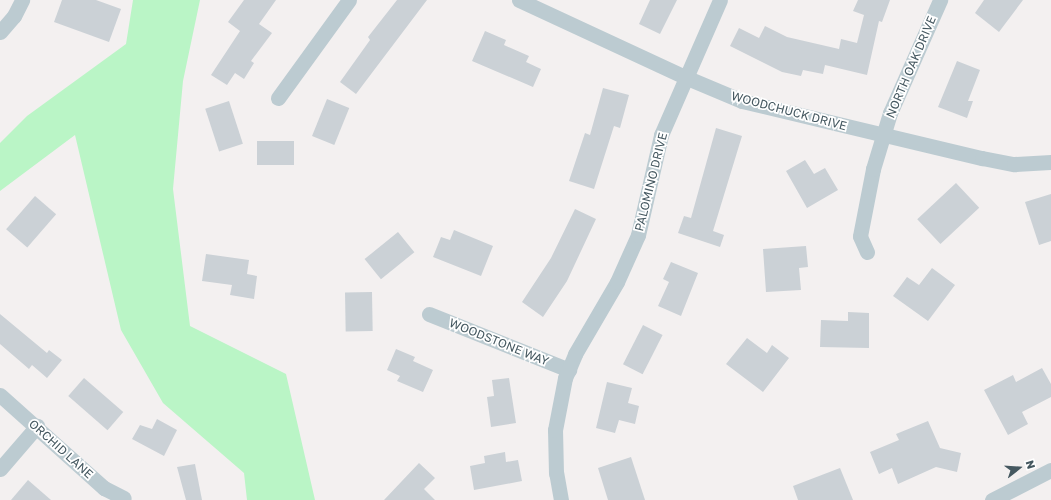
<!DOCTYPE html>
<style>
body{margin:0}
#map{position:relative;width:1051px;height:500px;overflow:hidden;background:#f3f0f0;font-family:"Golos Text",sans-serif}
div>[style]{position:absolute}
.green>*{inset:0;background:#baf5c6}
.building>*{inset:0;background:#cbd1d6;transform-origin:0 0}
.minor>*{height:15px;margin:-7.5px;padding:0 7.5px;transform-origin:7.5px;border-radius:7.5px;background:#bccbd1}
span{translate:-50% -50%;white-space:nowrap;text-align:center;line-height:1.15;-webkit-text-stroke:3.5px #fff;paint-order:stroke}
.street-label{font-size:12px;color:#455860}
.north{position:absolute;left:999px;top:448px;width:40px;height:40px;-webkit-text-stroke:3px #fff;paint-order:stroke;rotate:73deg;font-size:11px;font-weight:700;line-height:16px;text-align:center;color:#455860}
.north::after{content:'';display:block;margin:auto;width:14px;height:18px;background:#455860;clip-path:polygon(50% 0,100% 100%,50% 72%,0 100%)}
</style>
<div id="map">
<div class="green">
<i style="clip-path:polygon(133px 0,200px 0,183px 81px,173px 189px,190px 326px,286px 374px,315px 500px,247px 500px,244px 473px,163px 403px,121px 330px,75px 135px,0 191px,0 143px,27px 116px,126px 44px)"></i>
</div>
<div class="building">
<i style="clip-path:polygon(62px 0,96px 0,121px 9px,109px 42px,54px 22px)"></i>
<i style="clip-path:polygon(244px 0,276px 0,259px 24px,272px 33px,251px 61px,254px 63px,244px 79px,235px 73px,227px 85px,211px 75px,240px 31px,228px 22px)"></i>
<i style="clip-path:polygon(397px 0,427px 0,356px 94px,340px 82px,370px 40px,368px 37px)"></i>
<i style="clip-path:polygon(650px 0,677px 0,660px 34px,639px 24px)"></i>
<i style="clip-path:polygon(858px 0,890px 0,882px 22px,879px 21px,867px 75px,825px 65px,823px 74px,803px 70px,801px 76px,782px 72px,730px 46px,739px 28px,759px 38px,765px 26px,787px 37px,839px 49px,841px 39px,857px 43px,864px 15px,853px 11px)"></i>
<i style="clip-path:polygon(984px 0,1023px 0,999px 32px,975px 13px)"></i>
<i style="clip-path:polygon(485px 31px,506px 40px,504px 45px,529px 56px,526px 62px,541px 69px,533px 87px,472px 61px)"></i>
<i style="clip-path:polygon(957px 61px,980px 70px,968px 101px,973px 101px,967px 118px,938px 107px)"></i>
<i style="clip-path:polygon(603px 88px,629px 95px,620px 128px,614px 126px,594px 189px,569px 181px,585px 133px,590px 135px)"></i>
<i style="left:327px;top:99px;width:24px;height:40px;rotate:22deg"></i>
<i style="left:229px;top:101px;width:45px;height:25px;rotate:72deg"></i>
<i style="clip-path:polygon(716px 128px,742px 136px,713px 231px,724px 235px,720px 247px,678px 233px,684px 216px,691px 218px)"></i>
<i style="left:294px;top:141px;width:24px;height:37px;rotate:90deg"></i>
<i style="clip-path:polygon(805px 160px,814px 174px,825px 168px,838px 190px,807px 208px,786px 171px)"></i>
<i style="left:956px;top:183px;width:34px;height:53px;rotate:47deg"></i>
<i style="clip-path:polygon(1051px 194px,1051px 241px,1039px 245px,1025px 202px)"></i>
<i style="left:35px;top:196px;width:28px;height:44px;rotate:41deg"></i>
<i style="clip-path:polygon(575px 209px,596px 219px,567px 281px,543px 317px,522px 302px,551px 258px)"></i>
<i style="clip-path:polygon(454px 230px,493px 246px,481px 276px,433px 257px,441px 237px,450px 240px)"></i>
<i style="left:398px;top:232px;width:26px;height:43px;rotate:51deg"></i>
<i style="clip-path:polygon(806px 246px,808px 267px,799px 268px,801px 290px,766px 292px,763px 249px)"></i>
<i style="clip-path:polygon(206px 254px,249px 260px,247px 274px,257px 276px,254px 299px,230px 295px,232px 285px,202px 281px)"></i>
<i style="clip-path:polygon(671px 262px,698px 273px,681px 316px,658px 306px,669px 282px,663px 279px)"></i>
<i style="clip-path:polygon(932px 268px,955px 285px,928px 321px,893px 296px,907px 277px,919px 285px)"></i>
<i style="left:372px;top:292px;width:39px;height:27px;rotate:89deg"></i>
<i style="clip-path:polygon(848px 312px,869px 313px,869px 348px,820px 347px,821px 320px,848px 321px)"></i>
<i style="clip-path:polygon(0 314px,47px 353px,49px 350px,62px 360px,47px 378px,32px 365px,29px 369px,0 344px)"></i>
<i style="left:643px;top:325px;width:22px;height:44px;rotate:27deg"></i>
<i style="clip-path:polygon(747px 338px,767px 353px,772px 345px,789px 358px,763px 392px,726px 364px)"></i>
<i style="clip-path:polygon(396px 349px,415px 357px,413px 361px,433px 370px,423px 392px,397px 381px,400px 376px,387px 370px)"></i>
<i style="clip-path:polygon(1042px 368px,1051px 384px,1051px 397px,1022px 412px,1028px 424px,1008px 435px,984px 390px,1013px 375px,1016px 382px)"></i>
<i style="left:84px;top:378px;width:52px;height:24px;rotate:41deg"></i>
<i style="clip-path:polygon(509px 378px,516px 423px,491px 427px,487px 397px,494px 396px,492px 380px)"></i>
<i style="clip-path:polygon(607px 382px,632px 388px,628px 403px,639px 406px,635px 424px,619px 420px,615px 433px,596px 428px)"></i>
<i style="clip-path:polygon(157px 419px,177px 430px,164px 456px,132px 439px,140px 425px,152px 429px)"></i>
<i style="clip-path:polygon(928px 421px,940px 448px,961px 453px,957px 472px,936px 467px,898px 484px,892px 468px,879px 474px,870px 452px,899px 440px,896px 434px)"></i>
<i style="clip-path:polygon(505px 452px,506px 462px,518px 460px,522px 481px,474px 490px,470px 466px,485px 463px,484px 456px)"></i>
<i style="clip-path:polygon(631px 457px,645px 500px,608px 500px,598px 468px)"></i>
<i style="clip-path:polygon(419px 463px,435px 478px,424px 489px,435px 500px,384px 500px)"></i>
<i style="clip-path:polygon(195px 464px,202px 500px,186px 500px,177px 467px)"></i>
<i style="clip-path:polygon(840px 468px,853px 500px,798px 500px,793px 486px)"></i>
<i style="clip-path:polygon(28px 480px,51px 500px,11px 500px)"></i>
</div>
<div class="minor">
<i style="left:519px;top:0;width:183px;rotate:24.9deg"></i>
<i style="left:685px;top:77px;width:62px;rotate:22.8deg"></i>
<i style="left:742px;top:101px;width:247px;rotate:13.4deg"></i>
<i style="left:982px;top:158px;width:33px;rotate:11deg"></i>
<i style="left:1014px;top:164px;width:37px;rotate:-3deg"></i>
<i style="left:0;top:32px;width:21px;rotate:-49deg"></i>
<i style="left:14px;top:16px;width:18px;rotate:-63deg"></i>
<i style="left:278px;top:98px;width:121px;rotate:-54.1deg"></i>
<i style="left:867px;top:252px;width:17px;rotate:-114deg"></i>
<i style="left:860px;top:236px;width:68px;rotate:-79deg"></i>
<i style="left:873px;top:169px;width:59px;rotate:-73.1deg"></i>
<i style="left:890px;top:113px;width:124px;rotate:-66.1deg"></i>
<i style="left:429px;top:314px;width:151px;rotate:21.8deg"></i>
<i style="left:0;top:395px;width:140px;rotate:41.8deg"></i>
<i style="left:104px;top:488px;width:22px;rotate:27deg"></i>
<i style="left:0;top:469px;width:57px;rotate:-49.3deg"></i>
<i style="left:561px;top:500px;width:27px;rotate:-100deg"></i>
<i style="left:556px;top:473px;width:43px;rotate:-91.3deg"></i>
<i style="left:555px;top:430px;width:53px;rotate:-79.1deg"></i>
<i style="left:565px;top:378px;width:26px;rotate:-67deg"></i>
<i style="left:575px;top:354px;width:83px;rotate:-59.7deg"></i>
<i style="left:617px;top:282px;width:51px;rotate:-65.9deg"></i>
<i style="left:638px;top:235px;width:103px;rotate:-77deg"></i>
<i style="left:661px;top:135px;width:147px;rotate:-66.4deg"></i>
<i style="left:992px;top:500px;width:66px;rotate:-27deg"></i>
</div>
<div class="street-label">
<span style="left:911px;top:67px;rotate:-67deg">NORTH OAK DRIVE</span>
<span style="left:789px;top:111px;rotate:15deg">WOODCHUCK DRIVE</span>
<span style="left:651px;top:182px;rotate:-76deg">PALOMINO DRIVE</span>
<span style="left:499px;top:342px;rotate:22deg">WOODSTONE WAY</span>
<span style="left:61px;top:449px;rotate:42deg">ORCHID LANE</span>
</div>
<div class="north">N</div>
</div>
